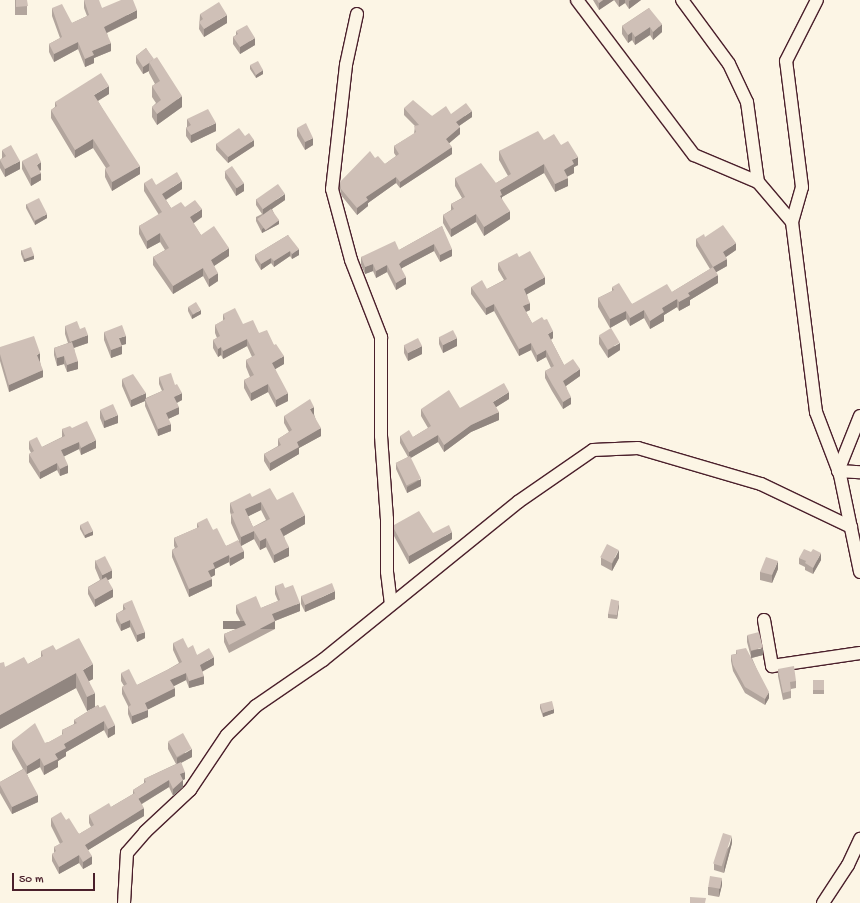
<!DOCTYPE html>
<style>
body{margin:0}
#map{position:relative;width:860px;height:903px;overflow:hidden;background:#fcf5e5;font-family:"Gochi Hand",sans-serif}
div>[style]{position:absolute}
.roads{filter:drop-shadow(1px 0 #4a1f2b) drop-shadow(-1px 0 #4a1f2b) drop-shadow(0 1px #4a1f2b) drop-shadow(0 -1px #4a1f2b)}
.minor>*{height:12px;margin:-6px;padding:0 6px;transform-origin:6px;border-radius:6px;background:#fcf5e5}
.wall>*{inset:0;background:#b2a59d;transform-origin:0 0}
.shaded-wall>*{inset:0;background:#918680;transform-origin:0 0}
.building>*{inset:0;background:#cfc0b7;transform-origin:0 0}
span{translate:-50% -50%;white-space:nowrap;text-align:center;line-height:1.15;-webkit-text-stroke:3px #fcf5e5;paint-order:stroke}
.scale{position:absolute;left:12px;top:873px;width:83px;height:18px;box-sizing:border-box;border:2px solid #4a1f2b;border-top:0;padding-left:5px;font-size:12px;line-height:14px;white-space:nowrap;color:#4a1f2b;-webkit-text-stroke:3px #fcf5e5;paint-order:stroke}
</style>
<div id="map">
<div class="roads">
<div class="minor">
<i style="left:577px;top:0;width:194px;rotate:53deg"></i>
<i style="left:694px;top:155px;width:69px;rotate:22.9deg"></i>
<i style="left:682px;top:0;width:79px;rotate:53.7deg"></i>
<i style="left:729px;top:64px;width:42px;rotate:64.7deg"></i>
<i style="left:747px;top:102px;width:81px;rotate:82.2deg"></i>
<i style="left:758px;top:182px;width:52px;rotate:49.6deg"></i>
<i style="left:792px;top:222px;width:192px;rotate:82.8deg"></i>
<i style="left:816px;top:412px;width:67px;rotate:69.1deg"></i>
<i style="left:840px;top:475px;width:99px;rotate:78.3deg"></i>
<i style="left:357px;top:14px;width:52px;rotate:102.2deg"></i>
<i style="left:346px;top:65px;width:125px;rotate:96.4deg"></i>
<i style="left:332px;top:189px;width:73px;rotate:75deg"></i>
<i style="left:351px;top:260px;width:83px;rotate:68.7deg"></i>
<i style="left:381px;top:337px;width:99px;rotate:90deg"></i>
<i style="left:381px;top:436px;width:83px;rotate:85.9deg"></i>
<i style="left:387px;top:519px;width:53px;rotate:90deg"></i>
<i style="left:387px;top:572px;width:32px;rotate:83deg"></i>
<i style="left:792px;top:222px;width:36px;rotate:-74deg"></i>
<i style="left:802px;top:187px;width:127px;rotate:-97.2deg"></i>
<i style="left:786px;top:61px;width:68px;rotate:-63.1deg"></i>
<i style="left:860px;top:416px;width:59px;rotate:111.8deg"></i>
<i style="left:838px;top:471px;width:22px;rotate:3deg"></i>
<i style="left:764px;top:620px;width:47px;rotate:80.1deg"></i>
<i style="left:772px;top:666px;width:89px;rotate:-8.4deg"></i>
<i style="left:124px;top:903px;width:50px;rotate:-86.6deg"></i>
<i style="left:127px;top:853px;width:28px;rotate:-49deg"></i>
<i style="left:145px;top:832px;width:62px;rotate:-43deg"></i>
<i style="left:190px;top:790px;width:66px;rotate:-56.1deg"></i>
<i style="left:227px;top:735px;width:41px;rotate:-45deg"></i>
<i style="left:256px;top:706px;width:81px;rotate:-34.5deg"></i>
<i style="left:323px;top:660px;width:251px;rotate:-39deg"></i>
<i style="left:518px;top:502px;width:91px;rotate:-34.7deg"></i>
<i style="left:593px;top:450px;width:45px;rotate:-2.5deg"></i>
<i style="left:638px;top:448px;width:128px;rotate:16.3deg"></i>
<i style="left:761px;top:484px;width:100px;rotate:25.5deg"></i>
<i style="left:823px;top:903px;width:45px;rotate:-56.7deg"></i>
<i style="left:848px;top:865px;width:29px;rotate:-65deg"></i>
</div>
</div>
<div class="wall">
<i style="left:15px;top:0;width:12px;height:15px"></i>
<i style="clip-path:polygon(84px 0,102px 8px,137px 18px,107px 33px,111px 51px,94px 58px,94px 63px,85px 67px,78px 49px,54px 62px,49px 52px,49px 44px,60px 38px,52px 16px,52px 8px,72px 23px,87px 16px,84px 8px)"></i>
<i style="clip-path:polygon(593px 0,614px 0,599px 10px)"></i>
<i style="clip-path:polygon(614px 0,641px 0,629px 9px,625px 3px,619px 7px)"></i>
<i style="clip-path:polygon(649px 8px,662px 32px,653px 40px,650px 35px,635px 45px,632px 40px,628px 43px,622px 34px,622px 26px)"></i>
<i style="clip-path:polygon(200px 14px,227px 23px,204px 37px,199px 29px)"></i>
<i style="clip-path:polygon(236px 31px,255px 45px,240px 54px,233px 44px,233px 37px,236px 35px)"></i>
<i style="clip-path:polygon(146px 48px,182px 107px,157px 125px,152px 117px,152px 107px,156px 103px,152px 97px,152px 86px,155px 84px,149px 73px,149px 71px,143px 74px,136px 63px,136px 56px)"></i>
<i style="clip-path:polygon(250px 65px,263px 74px,256px 78px,250px 69px)"></i>
<i style="clip-path:polygon(109px 94px,98px 101px,140px 174px,112px 191px,105px 177px,105px 169px,106px 168px,93px 148px,75px 158px,51px 118px,51px 110px,55px 107px,55px 102px)"></i>
<i style="clip-path:polygon(404px 108px,432px 116px,451px 114px,472px 117px,459px 126px,460px 134px,449px 143px,452px 154px,400px 188px,396px 183px,368px 203px,368px 206px,357px 215px,341px 195px,340px 188px,340px 182px,375px 158px,385px 164px,396px 156px,394px 153px,394px 146px,414px 134px,415px 126px,404px 115px)"></i>
<i style="clip-path:polygon(187px 119px,216px 131px,191px 143px,186px 136px,186px 128px,187px 127px)"></i>
<i style="clip-path:polygon(297px 128px,313px 145px,305px 150px,297px 136px)"></i>
<i style="clip-path:polygon(245px 136px,254px 146px,228px 163px,216px 150px,216px 144px)"></i>
<i style="clip-path:polygon(544px 140px,561px 145px,578px 165px,574px 167px,574px 173px,567px 177px,568px 186px,555px 192px,544px 173px,502px 197px,502px 199px,510px 219px,484px 236px,476px 222px,451px 237px,443px 223px,443px 215px,451px 210px,451px 204px,462px 198px,455px 186px,455px 178px,496px 183px,508px 176px,499px 160px,499px 151px)"></i>
<i style="clip-path:polygon(2px 150px,20px 169px,5px 177px,0 168px,0 160px,2px 158px)"></i>
<i style="clip-path:polygon(22px 161px,41px 170px,40px 171px,41px 180px,31px 186px,22px 169px)"></i>
<i style="clip-path:polygon(225px 171px,244px 191px,236px 196px,225px 178px)"></i>
<i style="clip-path:polygon(144px 183px,182px 189px,166px 200px,171px 208px,185px 207px,202px 217px,193px 223px,201px 235px,229px 256px,214px 266px,218px 281px,209px 287px,203px 276px,173px 294px,153px 265px,153px 257px,165px 250px,160px 242px,147px 249px,139px 234px,139px 226px,159px 215px,144px 191px)"></i>
<i style="clip-path:polygon(256px 199px,285px 200px,272px 209px,279px 224px,262px 233px,256px 221px,256px 217px,262px 214px,256px 205px)"></i>
<i style="clip-path:polygon(26px 204px,47px 218px,35px 225px,26px 208px)"></i>
<i style="clip-path:polygon(442px 226px,452px 256px,440px 262px,434px 251px,402px 268px,401px 269px,406px 284px,396px 290px,387px 272px,376px 278px,373px 271px,365px 274px,361px 265px,361px 257px,399px 250px)"></i>
<i style="clip-path:polygon(288px 235px,299px 255px,292px 259px,290px 256px,274px 267px,271px 263px,261px 270px,255px 260px,255px 255px)"></i>
<i style="clip-path:polygon(705px 237px,736px 250px,726px 257px,727px 266px,716px 272px,718px 283px,690px 300px,690px 305px,679px 311px,677px 307px,664px 315px,664px 321px,650px 329px,644px 318px,630px 326px,626px 319px,610px 328px,598px 307px,598px 298px,612px 291px,612px 287px,632px 304px,672px 292px,710px 269px,696px 246px,696px 239px)"></i>
<i style="clip-path:polygon(21px 250px,34px 259px,24px 262px,21px 254px)"></i>
<i style="clip-path:polygon(519px 257px,545px 284px,527px 294px,530px 310px,526px 312px,532px 323px,553px 338px,551px 340px,564px 365px,580px 376px,566px 386px,571px 404px,563px 409px,552px 391px,545px 378px,545px 371px,551px 368px,546px 357px,537px 362px,531px 350px,519px 356px,494px 311px,486px 315px,471px 294px,471px 287px,487px 289px,504px 280px,498px 270px,498px 263px)"></i>
<i style="clip-path:polygon(188px 307px,201px 314px,192px 319px,188px 311px)"></i>
<i style="clip-path:polygon(223px 314px,259px 333px,274px 345px,284px 364px,275px 369px,288px 401px,276px 407px,268px 392px,251px 401px,244px 388px,244px 380px,250px 377px,246px 367px,246px 360px,252px 357px,247px 346px,223px 359px,221px 355px,218px 357px,213px 348px,213px 340px,217px 338px,215px 333px,215px 325px,223px 321px)"></i>
<i style="clip-path:polygon(65px 326px,80px 329px,88px 343px,74px 348px,78px 369px,67px 372px,64px 364px,57px 366px,54px 355px,54px 348px,68px 343px,65px 334px)"></i>
<i style="clip-path:polygon(104px 332px,126px 344px,122px 345px,122px 354px,111px 358px,104px 340px)"></i>
<i style="clip-path:polygon(599px 336px,620px 350px,608px 358px,599px 344px)"></i>
<i style="clip-path:polygon(439px 337px,457px 346px,443px 353px,439px 344px)"></i>
<i style="clip-path:polygon(404px 345px,422px 354px,408px 361px,404px 353px)"></i>
<i style="clip-path:polygon(0 347px,40px 361px,43px 377px,9px 392px,0 361px)"></i>
<i style="clip-path:polygon(159px 377px,182px 400px,177px 403px,179px 414px,168px 419px,171px 431px,158px 436px,145px 406px,145px 401px,131px 407px,122px 386px,122px 379px,146px 398px,162px 391px,159px 384px)"></i>
<i style="clip-path:polygon(509px 399px,496px 407px,499px 420px,471px 432px,444px 452px,438px 442px,410px 458px,421px 486px,407px 493px,396px 469px,396px 463px,408px 457px,400px 443px,400px 436px,413px 437px,428px 428px,421px 416px,421px 409px,460px 408px)"></i>
<i style="clip-path:polygon(100px 410px,118px 423px,104px 428px,100px 418px)"></i>
<i style="clip-path:polygon(314px 414px,321px 436px,299px 448px,299px 454px,270px 471px,264px 461px,264px 454px,278px 446px,278px 439px,289px 432px,284px 423px,284px 416px)"></i>
<i style="clip-path:polygon(72px 428px,96px 448px,81px 455px,79px 449px,64px 456px,68px 473px,60px 476px,57px 470px,40px 479px,29px 462px,29px 454px,31px 453px,29px 449px,29px 441px,42px 447px,62px 437px,62px 429px)"></i>
<i style="clip-path:polygon(evenodd,252px 497px,277px 500px,305px 524px,284px 536px,289px 556px,274px 563px,266px 547px,260px 550px,254px 539px,241px 546px,244px 558px,230px 566px,229px 562px,215px 569px,215px 575px,211px 577px,212px 586px,189px 597px,172px 557px,172px 550px,175px 548px,174px 546px,174px 538px,197px 528px,197px 523px,213px 530px,226px 546px,239px 541px,231px 523px,231px 515px,230px 512px,230px 503px,252px 497px,261px 510px,266px 520px,253px 527px,248px 516px,261px 510px)"></i>
<i style="clip-path:polygon(80px 525px,93px 535px,85px 538px,80px 529px)"></i>
<i style="clip-path:polygon(394px 525px,433px 533px,452px 539px,409px 564px,394px 536px)"></i>
<i style="clip-path:polygon(601px 558px,619px 558px,612px 571px,601px 565px)"></i>
<i style="clip-path:polygon(799px 558px,821px 560px,813px 574px,805px 570px,805px 567px,799px 564px)"></i>
<i style="clip-path:polygon(95px 560px,112px 578px,108px 580px,113px 597px,95px 607px,88px 594px,88px 587px,100px 580px,95px 568px)"></i>
<i style="clip-path:polygon(778px 569px,772px 583px,760px 580px,760px 572px)"></i>
<i style="clip-path:polygon(275px 586px,285px 588px,300px 611px,275px 621px,275px 629px,229px 653px,224px 642px,224px 634px,243px 626px,236px 613px,236px 605px,261px 608px,278px 601px,275px 594px)"></i>
<i style="clip-path:polygon(301px 596px,335px 599px,305px 612px,301px 604px)"></i>
<i style="clip-path:polygon(123px 604px,145px 638px,137px 642px,130px 627px,121px 631px,116px 621px,116px 614px,123px 610px)"></i>
<i style="clip-path:polygon(619px 605px,617px 619px,608px 618px,608px 614px)"></i>
<i style="clip-path:polygon(747px 635px,763px 655px,752px 658px,769px 698px,765px 705px,745px 693px,733px 671px,731px 661px,731px 655px,736px 654px,736px 650px,751px 657px,747px 642px)"></i>
<i style="clip-path:polygon(173px 643px,188px 648px,197px 655px,214px 665px,202px 671px,204px 684px,189px 688px,186px 680px,174px 686px,175px 696px,148px 709px,148px 717px,132px 724px,128px 714px,128px 706px,122px 694px,122px 687px,124px 686px,121px 681px,121px 673px,137px 685px,167px 670px,179px 663px,173px 650px)"></i>
<i style="clip-path:polygon(56px 650px,93px 679px,89px 681px,95px 707px,87px 711px,76px 688px,0 729px,0 663px,5px 667px,28px 664px,41px 657px,41px 651px)"></i>
<i style="clip-path:polygon(778px 669px,796px 681px,796px 688px,791px 689px,791px 698px,783px 700px,778px 676px)"></i>
<i style="left:813px;top:680px;width:11px;height:14px"></i>
<i style="clip-path:polygon(540px 704px,554px 713px,543px 717px,540px 708px)"></i>
<i style="clip-path:polygon(98px 705px,115px 734px,108px 738px,104px 730px,66px 752px,66px 756px,58px 761px,58px 767px,44px 775px,40px 767px,27px 774px,38px 802px,12px 814px,0 793px,0 782px,23px 769px,12px 749px,12px 741px,45px 743px,49px 742px,62px 735px,62px 730px,74px 724px,74px 720px)"></i>
<i style="clip-path:polygon(168px 742px,192px 757px,181px 763px,185px 779px,183px 780px,183px 787px,173px 796px,169px 787px,142px 804px,144px 816px,88px 850px,92px 864px,83px 869px,79px 863px,59px 874px,52px 861px,52px 854px,54px 853px,54px 847px,60px 844px,51px 826px,51px 818px,66px 820px,79px 834px,91px 827px,89px 823px,89px 815px,111px 807px,133px 794px,133px 790px,144px 783px,144px 779px,176px 764px,168px 749px)"></i>
<i style="clip-path:polygon(732px 843px,724px 873px,714px 870px,714px 864px)"></i>
<i style="clip-path:polygon(722px 885px,719px 897px,708px 895px,708px 887px)"></i>
</div>
<div class="shaded-wall">
<i style="clip-path:polygon(603px 0,614px 0,599px 10px,599px 3px)"></i>
<i style="clip-path:polygon(619px 0,625px 0,625px 3px,619px 7px)"></i>
<i style="clip-path:polygon(631px 0,641px 0,629px 9px,629px 1px)"></i>
<i style="clip-path:polygon(137px 10px,137px 18px,104px 34px,104px 27px)"></i>
<i style="clip-path:polygon(227px 15px,227px 23px,204px 37px,204px 29px)"></i>
<i style="clip-path:polygon(662px 24px,662px 32px,653px 40px,653px 32px)"></i>
<i style="clip-path:polygon(650px 27px,650px 35px,635px 45px,635px 37px)"></i>
<i style="clip-path:polygon(632px 32px,632px 40px,628px 43px,628px 35px)"></i>
<i style="clip-path:polygon(255px 38px,255px 45px,240px 54px,240px 47px)"></i>
<i style="clip-path:polygon(78px 42px,78px 49px,54px 62px,54px 54px)"></i>
<i style="clip-path:polygon(111px 43px,111px 51px,94px 58px,94px 63px,85px 67px,85px 59px,92px 51px)"></i>
<i style="clip-path:polygon(149px 63px,149px 71px,143px 74px,143px 67px)"></i>
<i style="clip-path:polygon(263px 70px,263px 74px,256px 78px,256px 75px)"></i>
<i style="clip-path:polygon(109px 86px,109px 94px,94px 103px,94px 95px)"></i>
<i style="clip-path:polygon(182px 96px,182px 107px,157px 125px,157px 114px)"></i>
<i style="clip-path:polygon(472px 111px,472px 117px,456px 128px,456px 122px)"></i>
<i style="clip-path:polygon(216px 123px,216px 131px,191px 143px,191px 135px)"></i>
<i style="clip-path:polygon(460px 127px,460px 134px,446px 146px,446px 139px)"></i>
<i style="clip-path:polygon(313px 138px,313px 145px,305px 150px,305px 142px)"></i>
<i style="clip-path:polygon(93px 139px,93px 148px,75px 158px,75px 150px)"></i>
<i style="clip-path:polygon(254px 140px,254px 146px,228px 163px,228px 157px)"></i>
<i style="clip-path:polygon(452px 147px,452px 154px,400px 188px,400px 182px)"></i>
<i style="clip-path:polygon(578px 157px,578px 165px,574px 167px,574px 173px,564px 178px,564px 170px,572px 160px)"></i>
<i style="clip-path:polygon(20px 161px,20px 169px,5px 177px,5px 169px)"></i>
<i style="clip-path:polygon(41px 162px,41px 170px,37px 172px,37px 165px)"></i>
<i style="clip-path:polygon(544px 164px,544px 173px,502px 197px,502px 203px,500px 204px,500px 190px)"></i>
<i style="clip-path:polygon(140px 166px,140px 174px,112px 191px,112px 182px)"></i>
<i style="clip-path:polygon(41px 173px,41px 180px,31px 186px,31px 178px)"></i>
<i style="clip-path:polygon(396px 177px,396px 183px,368px 203px,368px 206px,357px 215px,357px 208px,366px 197px)"></i>
<i style="clip-path:polygon(568px 178px,568px 186px,555px 192px,555px 184px)"></i>
<i style="clip-path:polygon(182px 181px,182px 189px,162px 202px,162px 194px)"></i>
<i style="clip-path:polygon(244px 183px,244px 191px,236px 196px,236px 188px)"></i>
<i style="clip-path:polygon(285px 194px,285px 200px,263px 215px,263px 209px)"></i>
<i style="clip-path:polygon(202px 209px,202px 217px,190px 226px,190px 217px)"></i>
<i style="clip-path:polygon(510px 211px,510px 219px,484px 236px,484px 227px)"></i>
<i style="clip-path:polygon(47px 214px,47px 218px,35px 225px,35px 221px)"></i>
<i style="clip-path:polygon(476px 214px,476px 222px,451px 237px,451px 229px)"></i>
<i style="clip-path:polygon(279px 220px,279px 224px,262px 233px,262px 229px)"></i>
<i style="clip-path:polygon(160px 233px,160px 242px,147px 249px,147px 241px)"></i>
<i style="clip-path:polygon(736px 243px,736px 250px,723px 259px,723px 252px)"></i>
<i style="clip-path:polygon(434px 244px,434px 251px,402px 268px,399px 271px,399px 264px,402px 261px)"></i>
<i style="clip-path:polygon(229px 248px,229px 256px,211px 268px,211px 260px)"></i>
<i style="clip-path:polygon(299px 249px,299px 255px,292px 259px,292px 254px)"></i>
<i style="clip-path:polygon(452px 249px,452px 256px,440px 262px,440px 255px)"></i>
<i style="clip-path:polygon(290px 251px,290px 256px,274px 267px,274px 261px)"></i>
<i style="clip-path:polygon(34px 255px,34px 259px,24px 262px,24px 259px)"></i>
<i style="clip-path:polygon(271px 258px,271px 263px,261px 270px,261px 264px)"></i>
<i style="clip-path:polygon(727px 259px,727px 266px,713px 274px,713px 267px)"></i>
<i style="clip-path:polygon(373px 264px,373px 271px,365px 274px,365px 267px)"></i>
<i style="clip-path:polygon(387px 265px,387px 272px,376px 278px,376px 271px)"></i>
<i style="clip-path:polygon(203px 268px,203px 276px,173px 294px,173px 286px)"></i>
<i style="clip-path:polygon(218px 273px,218px 281px,209px 287px,209px 279px)"></i>
<i style="clip-path:polygon(718px 275px,718px 283px,690px 300px,690px 305px,679px 311px,679px 302px,688px 293px)"></i>
<i style="clip-path:polygon(406px 277px,406px 284px,396px 290px,396px 283px)"></i>
<i style="clip-path:polygon(545px 277px,545px 284px,524px 296px,524px 289px)"></i>
<i style="clip-path:polygon(677px 299px,677px 307px,664px 315px,664px 321px,650px 329px,650px 321px,662px 308px)"></i>
<i style="clip-path:polygon(530px 303px,530px 310px,523px 313px,523px 306px)"></i>
<i style="clip-path:polygon(494px 304px,494px 311px,486px 315px,486px 308px)"></i>
<i style="clip-path:polygon(201px 310px,201px 314px,192px 319px,192px 315px)"></i>
<i style="clip-path:polygon(644px 310px,644px 318px,630px 326px,630px 318px)"></i>
<i style="clip-path:polygon(626px 311px,626px 319px,610px 328px,610px 319px)"></i>
<i style="clip-path:polygon(553px 331px,553px 338px,548px 341px,548px 334px)"></i>
<i style="clip-path:polygon(88px 335px,88px 343px,70px 349px,70px 342px)"></i>
<i style="clip-path:polygon(126px 336px,126px 344px,119px 346px,119px 338px)"></i>
<i style="clip-path:polygon(457px 338px,457px 346px,443px 353px,443px 345px)"></i>
<i style="clip-path:polygon(247px 339px,247px 346px,223px 359px,223px 351px)"></i>
<i style="clip-path:polygon(531px 343px,531px 350px,519px 356px,519px 349px)"></i>
<i style="clip-path:polygon(620px 343px,620px 350px,608px 358px,608px 350px)"></i>
<i style="clip-path:polygon(122px 346px,122px 354px,111px 358px,111px 350px)"></i>
<i style="clip-path:polygon(422px 346px,422px 354px,408px 361px,408px 353px)"></i>
<i style="clip-path:polygon(221px 347px,221px 355px,218px 357px,218px 349px)"></i>
<i style="clip-path:polygon(546px 350px,546px 357px,537px 362px,537px 355px)"></i>
<i style="clip-path:polygon(40px 353px,40px 361px,37px 362px,37px 355px)"></i>
<i style="clip-path:polygon(64px 356px,64px 364px,57px 366px,57px 358px)"></i>
<i style="clip-path:polygon(284px 356px,284px 364px,272px 371px,272px 363px)"></i>
<i style="clip-path:polygon(78px 361px,78px 369px,67px 372px,67px 365px)"></i>
<i style="clip-path:polygon(580px 369px,580px 376px,563px 388px,563px 381px)"></i>
<i style="clip-path:polygon(43px 370px,43px 377px,9px 392px,9px 385px)"></i>
<i style="clip-path:polygon(268px 384px,268px 392px,251px 401px,251px 393px)"></i>
<i style="clip-path:polygon(509px 392px,509px 399px,493px 409px,493px 402px)"></i>
<i style="clip-path:polygon(146px 393px,146px 400px,145px 399px,145px 401px,131px 407px,131px 400px)"></i>
<i style="clip-path:polygon(182px 393px,182px 400px,174px 404px,174px 397px)"></i>
<i style="clip-path:polygon(288px 393px,288px 401px,276px 407px,276px 400px)"></i>
<i style="clip-path:polygon(571px 397px,571px 404px,563px 409px,563px 402px)"></i>
<i style="clip-path:polygon(179px 407px,179px 414px,166px 420px,166px 413px)"></i>
<i style="clip-path:polygon(314px 407px,314px 414px,310px 416px,310px 409px)"></i>
<i style="clip-path:polygon(499px 412px,499px 420px,471px 432px,444px 452px,444px 445px,471px 425px)"></i>
<i style="clip-path:polygon(118px 415px,118px 423px,104px 428px,104px 421px)"></i>
<i style="clip-path:polygon(171px 424px,171px 431px,158px 436px,158px 429px)"></i>
<i style="clip-path:polygon(321px 428px,321px 436px,299px 448px,299px 454px,270px 471px,270px 463px,297px 442px)"></i>
<i style="clip-path:polygon(438px 435px,438px 442px,409px 459px,409px 452px)"></i>
<i style="clip-path:polygon(96px 440px,96px 448px,81px 455px,81px 448px)"></i>
<i style="clip-path:polygon(79px 442px,79px 449px,61px 458px,61px 450px)"></i>
<i style="clip-path:polygon(57px 463px,57px 470px,40px 479px,40px 472px)"></i>
<i style="clip-path:polygon(68px 465px,68px 473px,60px 476px,60px 469px)"></i>
<i style="clip-path:polygon(421px 479px,421px 486px,407px 493px,407px 487px)"></i>
<i style="clip-path:polygon(261px 502px,261px 510px,245px 518px,245px 509px)"></i>
<i style="clip-path:polygon(305px 515px,305px 524px,280px 538px,280px 529px)"></i>
<i style="clip-path:polygon(93px 531px,93px 535px,85px 538px,85px 535px)"></i>
<i style="clip-path:polygon(254px 531px,254px 539px,241px 546px,241px 537px)"></i>
<i style="clip-path:polygon(452px 532px,452px 539px,409px 564px,409px 556px)"></i>
<i style="clip-path:polygon(266px 538px,266px 547px,260px 550px,260px 541px)"></i>
<i style="clip-path:polygon(289px 547px,289px 556px,274px 563px,274px 555px)"></i>
<i style="clip-path:polygon(619px 550px,619px 558px,612px 571px,612px 564px)"></i>
<i style="clip-path:polygon(244px 551px,244px 558px,230px 566px,230px 558px)"></i>
<i style="clip-path:polygon(821px 553px,821px 560px,813px 574px,813px 568px)"></i>
<i style="clip-path:polygon(229px 555px,229px 562px,215px 569px,215px 575px,208px 579px,208px 571px,213px 563px)"></i>
<i style="clip-path:polygon(778px 561px,778px 569px,772px 583px,772px 575px)"></i>
<i style="clip-path:polygon(112px 570px,112px 578px,102px 583px,102px 575px)"></i>
<i style="clip-path:polygon(212px 579px,212px 586px,189px 597px,189px 589px)"></i>
<i style="clip-path:polygon(113px 589px,113px 597px,95px 607px,95px 599px)"></i>
<i style="clip-path:polygon(335px 591px,335px 599px,305px 612px,305px 605px)"></i>
<i style="clip-path:polygon(619px 601px,619px 605px,617px 619px,617px 615px)"></i>
<i style="clip-path:polygon(300px 603px,300px 611px,272px 622px,272px 614px)"></i>
<i style="clip-path:polygon(130px 620px,130px 627px,121px 631px,121px 624px)"></i>
<i style="left:275px;top:621px;width:8px;height:52px;rotate:90deg"></i>
<i style="clip-path:polygon(145px 632px,145px 638px,137px 642px,137px 635px)"></i>
<i style="clip-path:polygon(763px 648px,763px 655px,751px 658px,751px 651px)"></i>
<i style="clip-path:polygon(214px 657px,214px 665px,200px 673px,200px 665px)"></i>
<i style="clip-path:polygon(93px 664px,93px 679px,83px 684px,83px 670px)"></i>
<i style="clip-path:polygon(76px 673px,76px 688px,0 729px,0 715px)"></i>
<i style="clip-path:polygon(186px 673px,186px 680px,170px 688px,170px 680px)"></i>
<i style="clip-path:polygon(204px 676px,204px 684px,189px 688px,189px 681px)"></i>
<i style="clip-path:polygon(175px 688px,175px 696px,145px 711px,145px 703px)"></i>
<i style="clip-path:polygon(769px 692px,769px 698px,765px 705px,765px 699px)"></i>
<i style="clip-path:polygon(95px 693px,95px 707px,87px 711px,87px 697px)"></i>
<i style="clip-path:polygon(554px 709px,554px 713px,543px 717px,543px 713px)"></i>
<i style="clip-path:polygon(148px 710px,148px 717px,132px 724px,132px 716px)"></i>
<i style="clip-path:polygon(104px 721px,104px 730px,66px 752px,66px 756px,58px 761px,58px 767px,44px 775px,44px 766px,64px 744px)"></i>
<i style="clip-path:polygon(115px 725px,115px 734px,108px 738px,108px 729px)"></i>
<i style="clip-path:polygon(192px 749px,192px 757px,177px 765px,177px 758px)"></i>
<i style="clip-path:polygon(40px 758px,40px 767px,27px 774px,27px 766px)"></i>
<i style="clip-path:polygon(185px 772px,185px 779px,183px 780px,183px 787px,173px 796px,173px 789px,180px 774px)"></i>
<i style="clip-path:polygon(169px 780px,169px 787px,138px 806px,138px 799px)"></i>
<i style="clip-path:polygon(38px 795px,38px 802px,12px 814px,12px 807px)"></i>
<i style="clip-path:polygon(144px 808px,144px 816px,85px 852px,85px 845px)"></i>
<i style="clip-path:polygon(732px 836px,732px 843px,724px 873px,724px 867px)"></i>
<i style="clip-path:polygon(79px 855px,79px 863px,59px 874px,59px 867px)"></i>
<i style="clip-path:polygon(92px 856px,92px 864px,83px 869px,83px 862px)"></i>
<i style="clip-path:polygon(722px 878px,722px 885px,719px 897px,719px 889px)"></i>
</div>
<div class="building">
<i style="clip-path:polygon(16px 0,27px 0,28px 6px,16px 7px)"></i>
<i style="clip-path:polygon(84px 0,99px 0,102px 8px,121px 0,133px 0,137px 10px,104px 27px,111px 43px,92px 51px,94px 55px,85px 59px,78px 42px,54px 54px,49px 44px,62px 37px,52px 8px,62px 4px,72px 23px,89px 15px)"></i>
<i style="clip-path:polygon(597px 0,603px 0,599px 3px)"></i>
<i style="clip-path:polygon(219px 2px,227px 15px,204px 29px,199px 22px,203px 19px,200px 14px)"></i>
<i style="clip-path:polygon(649px 8px,662px 24px,653px 32px,650px 27px,635px 37px,632px 32px,628px 35px,622px 26px)"></i>
<i style="clip-path:polygon(247px 25px,255px 38px,240px 47px,233px 37px,238px 34px,236px 31px)"></i>
<i style="clip-path:polygon(146px 48px,154px 59px,149px 62px,149px 63px,143px 67px,136px 56px)"></i>
<i style="clip-path:polygon(157px 57px,182px 96px,157px 114px,152px 107px,161px 100px,152px 86px,160px 81px,149px 62px)"></i>
<i style="clip-path:polygon(258px 61px,263px 70px,256px 75px,250px 65px)"></i>
<i style="clip-path:polygon(101px 73px,109px 86px,94px 95px,140px 166px,112px 182px,105px 169px,110px 166px,93px 139px,75px 150px,51px 110px,57px 106px,55px 102px)"></i>
<i style="clip-path:polygon(413px 100px,432px 116px,446px 106px,451px 114px,466px 103px,472px 111px,456px 122px,460px 127px,446px 139px,452px 147px,400px 182px,396px 177px,366px 197px,368px 200px,357px 208px,341px 189px,340px 182px,370px 151px,375px 158px,378px 156px,385px 164px,399px 154px,394px 146px,416px 132px,414px 126px,419px 125px,404px 108px)"></i>
<i style="clip-path:polygon(208px 109px,216px 123px,191px 135px,186px 128px,191px 125px,187px 119px)"></i>
<i style="clip-path:polygon(306px 123px,313px 138px,305px 142px,297px 128px)"></i>
<i style="clip-path:polygon(239px 128px,245px 136px,249px 133px,254px 140px,228px 157px,216px 144px)"></i>
<i style="clip-path:polygon(538px 131px,544px 140px,554px 134px,561px 145px,568px 141px,578px 157px,572px 160px,574px 164px,564px 170px,568px 178px,555px 184px,544px 164px,500px 190px,502px 195px,500px 196px,510px 211px,484px 227px,476px 214px,451px 229px,443px 215px,454px 209px,451px 204px,465px 197px,455px 178px,481px 163px,496px 183px,511px 174px,499px 151px)"></i>
<i style="clip-path:polygon(11px 145px,20px 161px,5px 169px,0 160px,6px 156px,2px 150px)"></i>
<i style="clip-path:polygon(37px 153px,41px 162px,37px 165px,41px 173px,31px 178px,22px 161px)"></i>
<i style="left:232px;top:166px;width:21px;height:9px;rotate:55deg"></i>
<i style="clip-path:polygon(177px 172px,182px 181px,162px 194px,171px 208px,181px 202px,185px 207px,195px 200px,202px 209px,190px 217px,201px 235px,214px 226px,229px 248px,211px 260px,218px 273px,209px 279px,203px 268px,173px 286px,153px 257px,169px 248px,160px 233px,147px 241px,139px 226px,162px 212px,144px 183px,152px 178px,156px 185px)"></i>
<i style="left:278px;top:184px;width:12px;height:27px;rotate:55deg"></i>
<i style="left:39px;top:198px;width:18px;height:14px;rotate:63deg"></i>
<i style="left:271px;top:209px;width:14px;height:17px;rotate:54deg"></i>
<i style="clip-path:polygon(723px 225px,736px 243px,723px 252px,727px 259px,713px 267px,696px 239px,704px 234px,705px 237px)"></i>
<i style="clip-path:polygon(442px 226px,452px 249px,440px 255px,434px 244px,402px 261px,399px 264px,406px 277px,396px 283px,387px 265px,376px 271px,373px 264px,365px 267px,361px 257px,395px 241px,399px 250px)"></i>
<i style="clip-path:polygon(288px 235px,299px 249px,292px 254px,290px 251px,274px 261px,271px 258px,261px 264px,255px 255px)"></i>
<i style="left:31px;top:247px;width:9px;height:10px;rotate:69deg"></i>
<i style="clip-path:polygon(530px 251px,545px 277px,524px 289px,530px 303px,523px 306px,532px 323px,542px 317px,544px 320px,547px 319px,553px 331px,548px 334px,564px 365px,573px 359px,580px 369px,563px 381px,571px 397px,563px 402px,552px 384px,545px 371px,554px 366px,546px 350px,537px 355px,531px 343px,519px 349px,494px 304px,486px 308px,471px 287px,482px 280px,487px 289px,507px 279px,498px 263px,517px 253px,519px 257px)"></i>
<i style="clip-path:polygon(713px 267px,718px 275px,688px 293px,690px 296px,679px 302px,677px 299px,662px 308px,664px 312px,650px 321px,644px 310px,630px 318px,626px 311px,610px 319px,598px 298px,614px 290px,612px 287px,619px 283px,632px 304px,667px 284px,672px 292px)"></i>
<i style="left:196px;top:302px;width:9px;height:9px;rotate:58deg"></i>
<i style="clip-path:polygon(235px 308px,243px 324px,253px 320px,259px 333px,267px 330px,274px 345px,276px 344px,284px 356px,272px 363px,288px 393px,276px 400px,268px 384px,251px 393px,244px 380px,254px 375px,246px 360px,255px 355px,247px 339px,223px 351px,221px 347px,218px 349px,213px 340px,220px 336px,215px 325px,225px 319px,223px 314px)"></i>
<i style="clip-path:polygon(77px 321px,80px 329px,85px 327px,88px 335px,70px 342px,65px 326px)"></i>
<i style="clip-path:polygon(122px 325px,126px 336px,119px 338px,122px 346px,111px 350px,104px 332px)"></i>
<i style="left:611px;top:328px;width:17px;height:14px;rotate:59deg"></i>
<i style="left:453px;top:330px;width:9px;height:16px;rotate:63deg"></i>
<i style="clip-path:polygon(34px 336px,40px 353px,37px 355px,43px 370px,9px 385px,0 354px,0 347px)"></i>
<i style="left:418px;top:338px;width:9px;height:16px;rotate:63deg"></i>
<i style="clip-path:polygon(72px 342px,78px 361px,67px 365px,64px 356px,57px 358px,54px 348px)"></i>
<i style="clip-path:polygon(171px 373px,175px 385px,177px 384px,182px 393px,174px 397px,179px 407px,166px 413px,171px 424px,158px 429px,145px 399px,164px 390px,159px 377px)"></i>
<i style="clip-path:polygon(133px 374px,146px 393px,131px 400px,122px 379px)"></i>
<i style="clip-path:polygon(504px 383px,509px 392px,493px 402px,499px 412px,471px 425px,444px 445px,438px 435px,409px 452px,400px 436px,409px 430px,413px 437px,431px 426px,421px 409px,449px 390px,460px 408px)"></i>
<i style="clip-path:polygon(310px 399px,314px 407px,310px 409px,321px 428px,297px 442px,299px 447px,270px 463px,264px 454px,281px 445px,278px 439px,292px 430px,284px 416px)"></i>
<i style="left:113px;top:404px;width:12px;height:14px;rotate:66deg"></i>
<i style="clip-path:polygon(87px 421px,96px 440px,81px 448px,79px 442px,61px 450px,68px 465px,60px 469px,57px 463px,40px 472px,29px 454px,34px 451px,29px 441px,37px 437px,42px 447px,65px 436px,62px 429px,70px 426px,72px 428px)"></i>
<i style="left:410px;top:456px;width:25px;height:16px;rotate:64deg"></i>
<i style="clip-path:polygon(evenodd,270px 488px,277px 500px,293px 492px,305px 515px,280px 529px,289px 547px,274px 555px,266px 538px,260px 541px,254px 531px,241px 537px,231px 514px,234px 513px,230px 503px,250px 493px,252px 497px,270px 488px,261px 502px,270px 519px,253px 527px,245px 509px,261px 502px)"></i>
<i style="clip-path:polygon(419px 511px,433px 533px,449px 525px,452px 532px,409px 556px,394px 529px,394px 525px)"></i>
<i style="clip-path:polygon(207px 518px,213px 530px,217px 528px,226px 546px,238px 540px,244px 551px,230px 558px,229px 555px,213px 563px,215px 568px,208px 571px,212px 579px,189px 589px,172px 550px,178px 547px,174px 538px,199px 527px,197px 523px)"></i>
<i style="left:88px;top:521px;width:11px;height:9px;rotate:63deg"></i>
<i style="left:607px;top:544px;width:13px;height:15px;rotate:27deg"></i>
<i style="clip-path:polygon(804px 549px,811px 552px,813px 549px,821px 553px,813px 568px,805px 563px,806px 561px,799px 558px)"></i>
<i style="left:105px;top:556px;width:16px;height:11px;rotate:63deg"></i>
<i style="clip-path:polygon(766px 557px,778px 561px,772px 575px,760px 572px)"></i>
<i style="left:106px;top:577px;width:14px;height:21px;rotate:60deg"></i>
<i style="clip-path:polygon(283px 583px,285px 588px,293px 585px,300px 603px,272px 614px,275px 621px,229px 645px,224px 634px,246px 625px,236px 605px,256px 596px,261px 608px,280px 600px,275px 586px)"></i>
<i style="clip-path:polygon(332px 583px,335px 591px,305px 605px,301px 596px)"></i>
<i style="clip-path:polygon(611px 599px,619px 601px,617px 615px,608px 614px)"></i>
<i style="clip-path:polygon(132px 600px,145px 632px,137px 635px,130px 620px,121px 624px,116px 614px,126px 609px,123px 604px)"></i>
<i style="left:759px;top:632px;width:16px;height:12px;rotate:76deg"></i>
<i style="clip-path:polygon(79px 638px,93px 664px,83px 670px,95px 693px,87px 697px,76px 673px,0 715px,0 663px,4px 662px,5px 667px,24px 657px,28px 664px,43px 656px,41px 651px,53px 645px,56px 650px)"></i>
<i style="clip-path:polygon(183px 638px,188px 648px,193px 645px,197px 655px,209px 648px,214px 657px,200px 665px,204px 676px,189px 681px,186px 673px,170px 680px,175px 688px,145px 703px,148px 710px,132px 716px,128px 707px,131px 705px,122px 687px,127px 684px,121px 673px,129px 669px,137px 685px,167px 670px,182px 662px,173px 643px)"></i>
<i style="clip-path:polygon(746px 648px,769px 692px,765px 699px,745px 687px,733px 665px,731px 655px,737px 654px,736px 650px)"></i>
<i style="clip-path:polygon(794px 666px,796px 681px,790px 682px,791px 691px,783px 693px,778px 669px)"></i>
<i style="left:813px;top:680px;width:11px;height:10px"></i>
<i style="clip-path:polygon(552px 701px,554px 709px,543px 713px,540px 704px)"></i>
<i style="clip-path:polygon(98px 705px,99px 708px,105px 705px,115px 725px,108px 729px,104px 721px,64px 744px,66px 748px,55px 754px,58px 759px,44px 766px,40px 758px,27px 766px,12px 741px,35px 723px,45px 743px,49px 742px,63px 734px,62px 730px,77px 723px,74px 720px)"></i>
<i style="left:183px;top:733px;width:18px;height:17px;rotate:61deg"></i>
<i style="clip-path:polygon(181px 762px,185px 772px,180px 774px,183px 780px,173px 789px,169px 780px,138px 799px,133px 790px,146px 782px,144px 779px)"></i>
<i style="clip-path:polygon(24px 769px,38px 795px,12px 807px,0 785px,0 782px)"></i>
<i style="clip-path:polygon(135px 793px,144px 808px,85px 845px,92px 856px,83px 862px,79px 855px,59px 867px,52px 854px,56px 851px,54px 847px,63px 842px,51px 818px,61px 812px,66px 820px,69px 818px,79px 834px,94px 825px,89px 815px,109px 803px,111px 807px)"></i>
<i style="left:723px;top:833px;width:9px;height:32px;rotate:18deg"></i>
<i style="left:710px;top:876px;width:12px;height:11px;rotate:9deg"></i>
<i style="clip-path:polygon(690px 897px,706px 898px,705px 903px,690px 903px)"></i>
</div>
<div class="scale">50 m</div>
</div>
